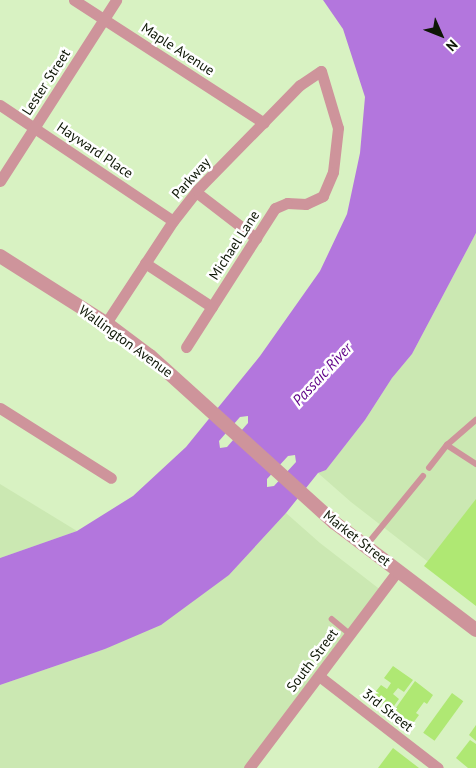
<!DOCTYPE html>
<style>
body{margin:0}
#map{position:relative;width:476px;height:768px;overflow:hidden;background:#d8f2c2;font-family:"PT Sans",sans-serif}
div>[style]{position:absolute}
.built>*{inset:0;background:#cbe8b2}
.water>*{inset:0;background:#b376dd}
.building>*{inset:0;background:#afe873;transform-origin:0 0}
.service>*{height:5.5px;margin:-2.75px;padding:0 2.75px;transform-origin:2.75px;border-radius:2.75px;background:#ce949b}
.minor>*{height:11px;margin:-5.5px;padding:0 5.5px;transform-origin:5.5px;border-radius:5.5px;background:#ce949b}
.tertiary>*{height:14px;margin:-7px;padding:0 7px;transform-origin:7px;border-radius:7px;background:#ce949b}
span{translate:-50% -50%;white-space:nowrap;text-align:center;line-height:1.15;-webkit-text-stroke:5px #fff;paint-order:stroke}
.street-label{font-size:14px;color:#0e1706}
.water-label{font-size:15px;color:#5e0087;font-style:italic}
.north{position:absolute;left:416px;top:10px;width:50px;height:50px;-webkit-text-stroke:4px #fff;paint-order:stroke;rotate:134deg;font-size:14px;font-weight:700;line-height:20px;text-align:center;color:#0e1706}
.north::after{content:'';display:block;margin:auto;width:18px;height:22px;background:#0e1706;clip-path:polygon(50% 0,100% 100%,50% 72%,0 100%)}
</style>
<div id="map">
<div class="built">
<i style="clip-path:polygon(476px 233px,476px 599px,351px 502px,318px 473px,326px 470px,365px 420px,392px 378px,412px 354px)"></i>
<i style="clip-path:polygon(0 484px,77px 531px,0 558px)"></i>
<i style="clip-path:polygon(286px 513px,320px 543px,382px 591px,248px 768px,0 768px,0 685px,105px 649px,229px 575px)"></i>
</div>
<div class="water">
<i style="clip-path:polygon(evenodd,323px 0,476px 0,476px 233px,412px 354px,392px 378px,365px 420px,326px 470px,318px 473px,286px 513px,229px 575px,161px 625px,105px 649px,0 685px,0 558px,77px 531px,133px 496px,186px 447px,260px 356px,320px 271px,347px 214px,360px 153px,365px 97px,343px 29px,323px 0,248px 416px,248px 423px,227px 447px,220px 448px,219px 441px,240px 417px,248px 416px,323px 0,295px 455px,296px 462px,274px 486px,267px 487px,267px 479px,288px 456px,295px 455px)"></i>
</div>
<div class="building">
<i style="clip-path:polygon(476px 499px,476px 606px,424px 566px)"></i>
<i style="clip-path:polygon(393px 666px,413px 680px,404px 692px,398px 688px,393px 694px,399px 699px,391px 710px,372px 696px,381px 685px,387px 689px,391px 683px,384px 678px)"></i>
<i style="clip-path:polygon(415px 681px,433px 695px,427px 704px,424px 702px,416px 713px,419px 715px,411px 726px,393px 712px)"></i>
<i style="left:452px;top:693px;width:14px;height:49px;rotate:36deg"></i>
<i style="clip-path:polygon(476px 725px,476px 741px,469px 735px)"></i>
<i style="clip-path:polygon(470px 740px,476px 744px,476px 768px,468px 768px,456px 758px)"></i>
<i style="clip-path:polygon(393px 748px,419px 768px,378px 768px)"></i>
</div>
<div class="service">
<i style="left:447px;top:445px;width:38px;rotate:-41deg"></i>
<i style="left:429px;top:468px;width:29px;rotate:-52deg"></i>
<i style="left:447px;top:445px;width:35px;rotate:33deg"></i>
<i style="left:366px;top:546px;width:90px;rotate:-50.8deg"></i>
<i style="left:332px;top:619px;width:23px;rotate:40deg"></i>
</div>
<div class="minor">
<i style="left:74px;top:0;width:226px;rotate:32.9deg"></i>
<i style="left:0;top:105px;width:208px;rotate:33.8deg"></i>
<i style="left:0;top:181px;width:215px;rotate:-57.3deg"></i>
<i style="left:196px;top:192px;width:76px;rotate:37.5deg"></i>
<i style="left:145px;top:263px;width:80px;rotate:33.3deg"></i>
<i style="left:106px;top:323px;width:122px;rotate:-56.7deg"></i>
<i style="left:173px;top:221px;width:39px;rotate:-52deg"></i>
<i style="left:197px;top:190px;width:147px;rotate:-45.6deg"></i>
<i style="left:300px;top:85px;width:25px;rotate:-34deg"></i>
<i style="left:321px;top:71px;width:59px;rotate:73.4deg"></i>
<i style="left:338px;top:128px;width:44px;rotate:96.5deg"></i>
<i style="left:333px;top:172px;width:26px;rotate:113deg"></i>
<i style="left:323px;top:196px;width:19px;rotate:155deg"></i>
<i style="left:306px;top:204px;width:19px;rotate:-177deg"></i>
<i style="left:287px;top:203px;width:13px;rotate:157deg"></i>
<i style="left:275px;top:208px;width:165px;rotate:122.6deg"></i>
<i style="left:0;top:408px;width:131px;rotate:32.2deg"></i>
<i style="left:319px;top:676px;width:150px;rotate:37.7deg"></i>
<i style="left:249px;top:768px;width:248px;rotate:-53deg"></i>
</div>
<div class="tertiary">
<i style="left:0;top:256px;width:125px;rotate:32.3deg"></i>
<i style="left:106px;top:323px;width:55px;rotate:36.9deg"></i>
<i style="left:150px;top:356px;width:249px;rotate:42.1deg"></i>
<i style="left:335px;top:523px;width:177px;rotate:37.2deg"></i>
</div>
<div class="street-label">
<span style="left:178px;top:49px;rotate:33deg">Maple Avenue</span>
<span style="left:46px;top:82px;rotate:-57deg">Lester Street</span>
<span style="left:95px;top:150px;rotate:34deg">Hayward Place</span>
<span style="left:191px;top:178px;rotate:-48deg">Parkway</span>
<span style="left:234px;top:245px;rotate:-57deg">Michael Lane</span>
<span style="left:126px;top:341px;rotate:36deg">Wallington Avenue</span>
<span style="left:357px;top:538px;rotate:38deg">Market Street</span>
<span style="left:312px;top:660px;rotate:-53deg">South Street</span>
<span style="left:388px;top:710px;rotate:38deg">3rd Street</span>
</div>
<div class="water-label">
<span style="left:322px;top:374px;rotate:-47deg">Passaic River</span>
</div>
<div class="north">N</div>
</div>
